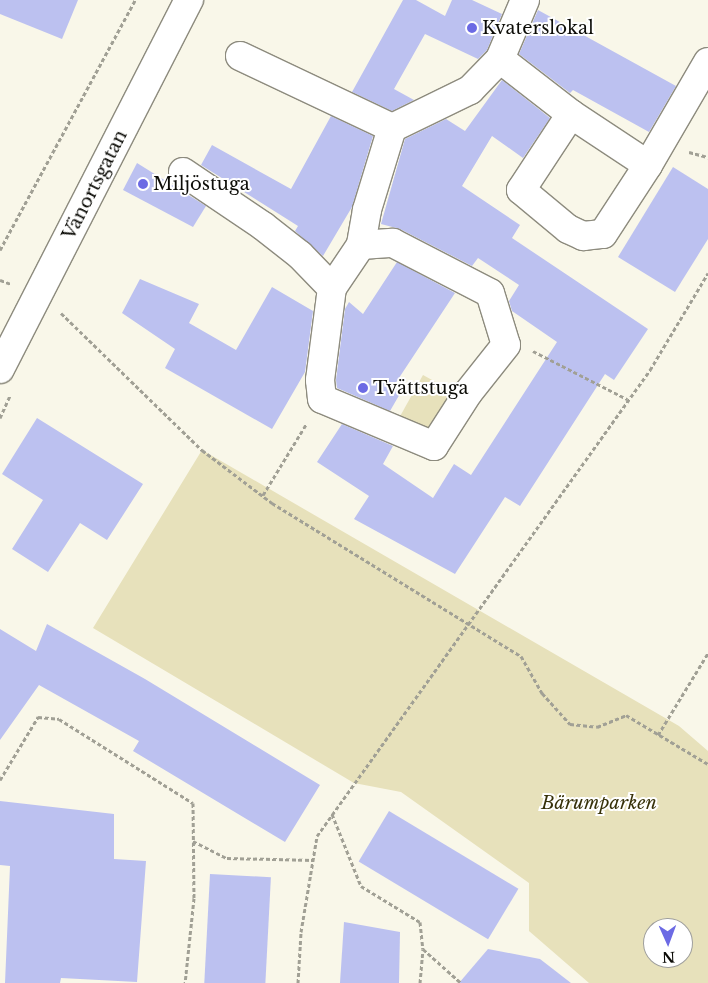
<!DOCTYPE html>
<meta charset="utf-8">
<style>
body{margin:0}
#map{position:relative;width:708px;height:983px;overflow:hidden;background:#f9f7e9;font-family:"Libre Baskerville",serif}
div>[style]{position:absolute}
.green>*{inset:0;background:#e7e1bb;transform-origin:0 0}
.building>*{inset:0;background:#bcc1f0;transform-origin:0 0}
.path>*{height:3px;margin-top:-1.5px;transform-origin:0;background:repeating-linear-gradient(90deg,#a1a095 0 4px,transparent 0 6.5px)}
.roads{filter:drop-shadow(1px 0 #8d8b7e) drop-shadow(-1px 0 #8d8b7e) drop-shadow(0 1px #8d8b7e) drop-shadow(0 -1px #8d8b7e)}
.minor>*{height:28px;margin:-14px;padding:0 14px;transform-origin:14px;border-radius:14px;background:#fff}
.dots>*{width:14px;height:14px;translate:-50% -50%;box-sizing:border-box;border:2px solid #fff;border-radius:50%}
span{translate:-50% -50%;white-space:nowrap;text-align:center;line-height:1.15;-webkit-text-stroke:4px #fff;paint-order:stroke}
.poi-label{font-size:18px;color:#0c0c07}
.left{translate:0 -50%;text-align:left}
.street-label{font-size:18px;color:#0c0c07}
.park-label{font-size:18px;color:#373109;font-style:italic}
.north{position:absolute;left:643px;top:918px;width:50px;height:50px;box-sizing:border-box;background:#fff;border:1px solid #9e9e9c;border-radius:50%;rotate:178deg;font-size:14px;font-weight:700;line-height:20px;text-align:center;color:#0c0c07}
.north::after{content:'';display:block;margin:auto;width:18px;height:22px;background:#6c6ae4;clip-path:polygon(50% 0,100% 100%,50% 72%,0 100%)}
</style>
<div id="map">
<div class="green">
<i style="left:423px;top:375px;width:43px;height:49px;rotate:29deg"></i>
<i style="clip-path:polygon(evenodd,202px 450px,679px 726px,708px 751px,708px 983px,589px 983px,529px 931px,529px 883px,401px 792px,354px 783px,93px 628px,202px 450px,653px 928px,683px 928px,683px 958px,653px 958px,653px 928px)"></i>
</div>
<div class="building">
<i style="clip-path:polygon(0 0,78px 0,62px 39px,0 14px)"></i>
<i style="clip-path:polygon(403px 0,416px 0,445px 16px,452px 0,472px 0,502px 14px,487px 50px,478px 59px,425px 34px,394px 89px,414px 100px,392px 111px,352px 92px)"></i>
<i style="clip-path:polygon(538px 10px,676px 86px,649px 132px,573px 90px,570px 93px,519px 54px)"></i>
<i style="clip-path:polygon(502px 80px,550px 118px,523px 158px,492px 136px,462px 186px,520px 225px,512px 238px,648px 329px,614px 380px,605px 374px,520px 506px,505px 497px,455px 574px,354px 519px,369px 496px,317px 462px,342px 424px,393px 446px,383px 464px,433px 498px,454px 464px,471px 475px,557px 342px,512px 311px,509px 301px,519px 285px,478px 258px,472px 266px,400px 229px,381px 224px,405px 139px,446px 119px,465px 131px)"></i>
<i style="clip-path:polygon(331px 116px,373px 136px,352px 207px,323px 256px,295px 231px,298px 226px,201px 165px,212px 145px,291px 189px)"></i>
<i style="clip-path:polygon(137px 163px,206px 206px,193px 227px,123px 190px)"></i>
<i style="clip-path:polygon(673px 167px,708px 189px,708px 239px,675px 292px,618px 257px)"></i>
<i style="clip-path:polygon(397px 262px,455px 293px,393px 387px,401px 392px,390px 411px,337px 388px,336px 380px,345px 309px,349px 302px,363px 314px)"></i>
<i style="clip-path:polygon(140px 279px,199px 304px,189px 323px,236px 350px,272px 287px,313px 311px,305px 372px,272px 429px,165px 368px,175px 349px,122px 313px)"></i>
<i style="clip-path:polygon(37px 418px,143px 484px,107px 540px,80px 523px,48px 572px,12px 549px,43px 500px,2px 474px)"></i>
<i style="clip-path:polygon(47px 624px,145px 679px,320px 785px,285px 842px,133px 751px,139px 741px,39px 685px,0 740px,0 629px,36px 651px)"></i>
<i style="clip-path:polygon(0 801px,114px 814px,114px 859px,146px 861px,137px 982px,61px 978px,60px 983px,5px 983px,10px 866px,0 865px)"></i>
<i style="left:389px;top:811px;width:151px;height:59px;rotate:31deg"></i>
<i style="left:210px;top:874px;width:61px;height:110px;rotate:3deg"></i>
<i style="clip-path:polygon(344px 922px,400px 932px,399px 983px,340px 983px)"></i>
<i style="clip-path:polygon(488px 949px,540px 959px,571px 983px,459px 983px)"></i>
</div>
<div class="path">
<i style="left:689px;top:152px;width:20px;rotate:15deg"></i>
<i style="left:0;top:250px;width:284px;rotate:-61.6deg"></i>
<i style="left:0;top:280px;width:12px;rotate:20deg"></i>
<i style="left:61px;top:313px;width:197px;rotate:44.2deg"></i>
<i style="left:202px;top:450px;width:88px;rotate:37.1deg"></i>
<i style="left:272px;top:503px;width:292px;rotate:31.6deg"></i>
<i style="left:521px;top:656px;width:43px;rotate:60.4deg"></i>
<i style="left:542px;top:693px;width:42px;rotate:47.9deg"></i>
<i style="left:570px;top:724px;width:27px;rotate:6deg"></i>
<i style="left:597px;top:727px;width:31px;rotate:-22deg"></i>
<i style="left:626px;top:715px;width:96px;rotate:30.9deg"></i>
<i style="left:533px;top:351px;width:106px;rotate:27.1deg"></i>
<i style="left:0;top:418px;width:24px;rotate:-66deg"></i>
<i style="left:263px;top:495px;width:84px;rotate:-58.6deg"></i>
<i style="left:658px;top:735px;width:96px;rotate:-58.6deg"></i>
<i style="left:0;top:780px;width:74px;rotate:-58.9deg"></i>
<i style="left:38px;top:717px;width:21px;rotate:5deg"></i>
<i style="left:59px;top:719px;width:158px;rotate:32.1deg"></i>
<i style="left:193px;top:803px;width:95px;rotate:89.4deg"></i>
<i style="left:194px;top:898px;width:85px;rotate:96deg"></i>
<i style="left:332px;top:814px;width:78px;rotate:68.1deg"></i>
<i style="left:361px;top:886px;width:69px;rotate:31.4deg"></i>
<i style="left:420px;top:922px;width:27px;rotate:84deg"></i>
<i style="left:193px;top:841px;width:38px;rotate:27deg"></i>
<i style="left:227px;top:858px;width:86px;rotate:1.3deg"></i>
<i style="left:298px;top:983px;width:51px;rotate:-86.6deg"></i>
<i style="left:301px;top:932px;width:97px;rotate:-80.5deg"></i>
<i style="left:317px;top:836px;width:573px;rotate:-54.45deg"></i>
<i style="left:650px;top:370px;width:113px;rotate:-59.1deg"></i>
<i style="left:420px;top:983px;width:34px;rotate:-85deg"></i>
<i style="left:423px;top:949px;width:51px;rotate:41.8deg"></i>
</div>
<div class="roads">
<div class="minor">
<i style="left:525px;top:0;width:64px;rotate:113deg"></i>
<i style="left:500px;top:59px;width:90px;rotate:37.8deg"></i>
<i style="left:240px;top:56px;width:168px;rotate:25.3deg"></i>
<i style="left:392px;top:128px;width:86px;rotate:107deg"></i>
<i style="left:367px;top:210px;width:36px;rotate:100deg"></i>
<i style="left:392px;top:128px;width:87px;rotate:-26deg"></i>
<i style="left:470px;top:90px;width:43px;rotate:-45.9deg"></i>
<i style="left:648px;top:165px;width:92px;rotate:-146.5deg"></i>
<i style="left:571px;top:114px;width:91px;rotate:123.3deg"></i>
<i style="left:521px;top:190px;width:61px;rotate:39.7deg"></i>
<i style="left:568px;top:229px;width:17px;rotate:25deg"></i>
<i style="left:583px;top:236px;width:20px;rotate:-6deg"></i>
<i style="left:603px;top:234px;width:82px;rotate:-56.9deg"></i>
<i style="left:648px;top:165px;width:119px;rotate:-59.8deg"></i>
<i style="left:183px;top:172px;width:97px;rotate:34deg"></i>
<i style="left:263px;top:226px;width:47px;rotate:38.1deg"></i>
<i style="left:300px;top:255px;width:46px;rotate:45.9deg"></i>
<i style="left:393px;top:243px;width:109px;rotate:27.3deg"></i>
<i style="left:490px;top:293px;width:54px;rotate:72.9deg"></i>
<i style="left:506px;top:345px;width:61px;rotate:128.4deg"></i>
<i style="left:468px;top:393px;width:63px;rotate:122.7deg"></i>
<i style="left:434px;top:446px;width:121px;rotate:-157.2deg"></i>
<i style="left:322px;top:399px;width:19px;rotate:-96deg"></i>
<i style="left:320px;top:380px;width:93px;rotate:-82.6deg"></i>
<i style="left:332px;top:288px;width:52px;rotate:-56deg"></i>
<i style="left:361px;top:245px;width:32px;rotate:-4deg"></i>
<i style="left:0;top:369px;width:415px;rotate:-62.9deg"></i>
</div>
</div>
<div class="dots">
<i style="left:472px;top:28px;background:#6c6ae4"></i>
<i style="left:143px;top:184px;background:#6c6ae4"></i>
<i style="left:363px;top:388px;background:#6c6ae4"></i>
</div>
<div class="poi-label">
<span class="left" style="left:482px;top:28px">Kvaterslokal</span>
<span class="left" style="left:153px;top:184px">Miljöstuga</span>
<span class="left" style="left:373px;top:388px">Tvättstuga</span>
</div>
<div class="street-label">
<span style="left:95px;top:185px;rotate:-63deg">Vänortsgatan</span>
</div>
<div class="park-label">
<span style="left:599px;top:803px">Bärumparken</span>
</div>
<div class="north">N</div>
</div>
